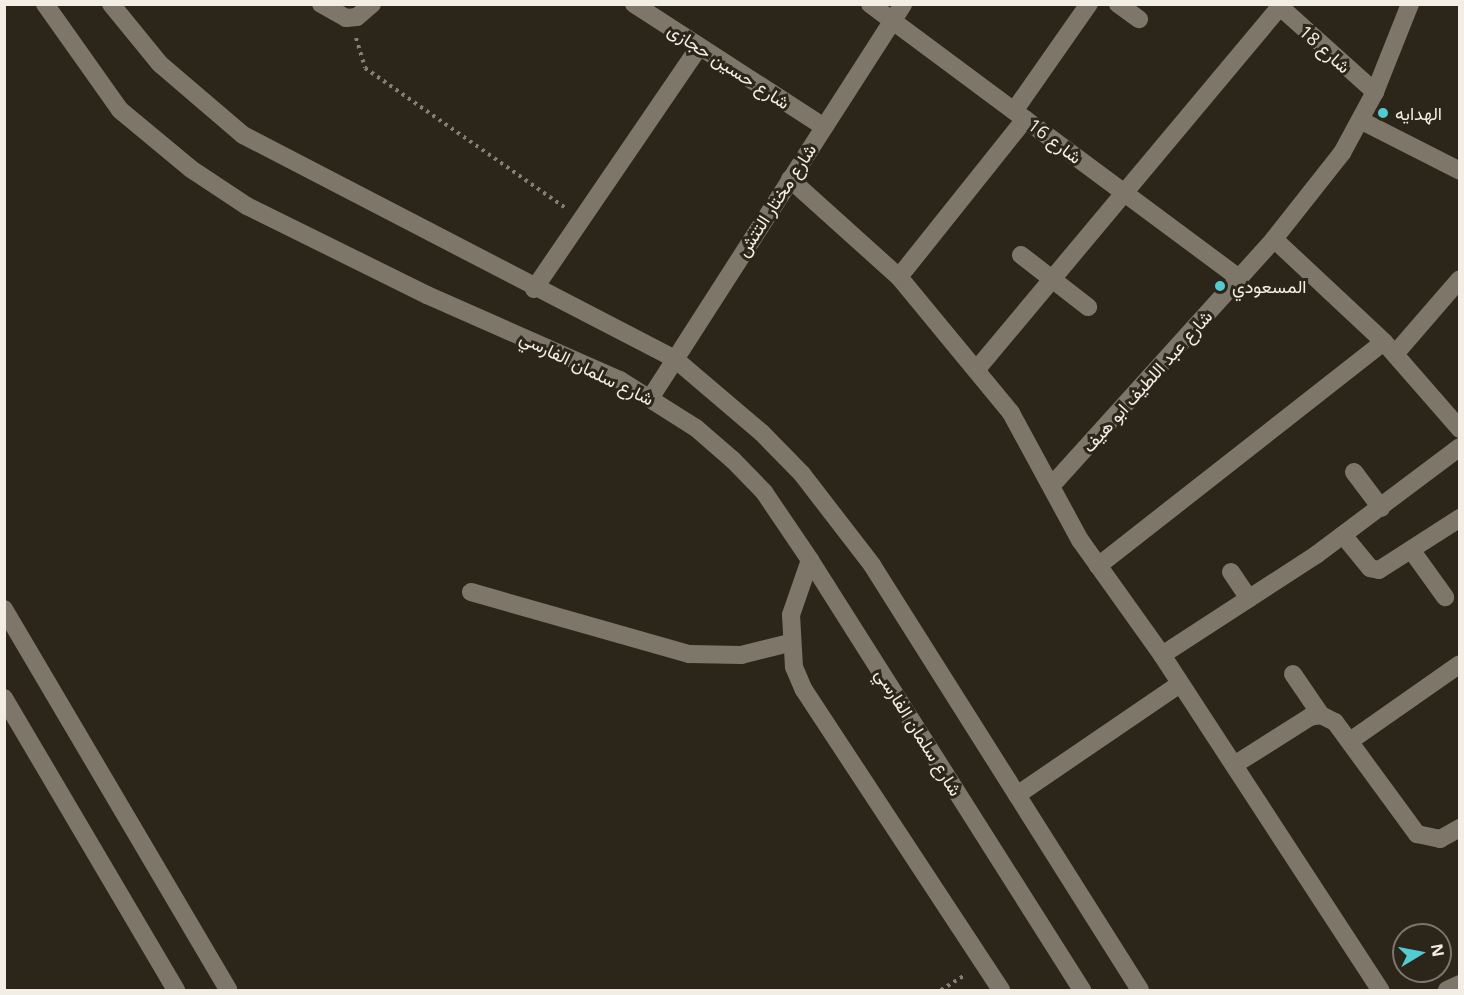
<!DOCTYPE html>
<meta charset="utf-8">
<style>
body{margin:0}
#map{position:relative;width:1464px;height:995px;overflow:hidden;background:#2c2519;font-family:"Open Sans",Vazirmatn,sans-serif}
div>[style]{position:absolute}
.path>*{height:4px;margin-top:-2px;transform-origin:0;background:repeating-linear-gradient(90deg,#867f75 0 3px,transparent 0 7.5px)}
.minor>*{height:18px;margin:-9px;padding:0 9px;transform-origin:9px;border-radius:9px;background:#7e7668}
.dots>*{width:16px;height:16px;translate:-50% -50%;box-sizing:border-box;border:3px solid #2c2519;border-radius:50%}
span{translate:-50% -50%;white-space:nowrap;text-align:center;line-height:1.15;-webkit-text-stroke:6px #2c2519;paint-order:stroke}
.street-label{font-size:18px;color:#f2ede5}
.poi-label{font-size:18px;color:#f2ede5}
.left{translate:0 -50%;text-align:left}
.frame{position:absolute;inset:0;border:6px solid #f2ede5;pointer-events:none}
.north{position:absolute;left:1392px;top:923px;width:60px;height:60px;box-sizing:border-box;background:#2c2519;border:2px solid #7b756b;border-radius:50%;rotate:80deg;font-size:16px;font-weight:700;line-height:24px;text-align:center;color:#f2ede5}
.north::after{content:'';display:block;margin:auto;width:21px;height:27px;background:#51ccd3;clip-path:polygon(50% 0,100% 100%,50% 72%,0 100%)}
</style>
<div id="map">
<div class="path">
<i style="left:356px;top:38px;width:31px;rotate:73deg"></i>
<i style="left:365px;top:68px;width:243px;rotate:34.9deg"></i>
<i style="left:941px;top:990px;width:28px;rotate:-32deg"></i>
</div>
<div class="minor">
<i style="left:45px;top:4px;width:130px;rotate:54.7deg"></i>
<i style="left:120px;top:110px;width:92px;rotate:39.7deg"></i>
<i style="left:191px;top:169px;width:67px;rotate:33.5deg"></i>
<i style="left:247px;top:206px;width:201px;rotate:26.3deg"></i>
<i style="left:427px;top:295px;width:211px;rotate:23.8deg"></i>
<i style="left:620px;top:380px;width:90px;rotate:32.3deg"></i>
<i style="left:696px;top:428px;width:49px;rotate:40.9deg"></i>
<i style="left:733px;top:460px;width:45px;rotate:45.9deg"></i>
<i style="left:764px;top:492px;width:82px;rotate:55.9deg"></i>
<i style="left:810px;top:560px;width:509px;rotate:57.68deg"></i>
<i style="left:111px;top:4px;width:77px;rotate:50.8deg"></i>
<i style="left:160px;top:64px;width:109px;rotate:40.5deg"></i>
<i style="left:243px;top:135px;width:487px;rotate:27.4deg"></i>
<i style="left:675px;top:359px;width:114px;rotate:40.4deg"></i>
<i style="left:762px;top:433px;width:57px;rotate:45.7deg"></i>
<i style="left:802px;top:474px;width:115px;rotate:52.4deg"></i>
<i style="left:872px;top:565px;width:502px;rotate:57.76deg"></i>
<i style="left:321px;top:4px;width:29px;rotate:29deg"></i>
<i style="left:346px;top:18px;width:11px;rotate:-5deg"></i>
<i style="left:357px;top:17px;width:20px;rotate:-41deg"></i>
<i style="left:634px;top:4px;width:226px;rotate:32.9deg"></i>
<i style="left:870px;top:4px;width:460px;rotate:36.6deg"></i>
<i style="left:1118px;top:4px;width:26px;rotate:36deg"></i>
<i style="left:1277px;top:4px;width:132px;rotate:41.9deg"></i>
<i style="left:1014px;top:111px;width:131px;rotate:-55deg"></i>
<i style="left:1360px;top:120px;width:112px;rotate:27deg"></i>
<i style="left:790px;top:179px;width:147px;rotate:42deg"></i>
<i style="left:899px;top:277px;width:176px;rotate:50.5deg"></i>
<i style="left:1011px;top:413px;width:145px;rotate:61.5deg"></i>
<i style="left:1080px;top:540px;width:141px;rotate:54.5deg"></i>
<i style="left:1162px;top:655px;width:400px;rotate:56.9deg"></i>
<i style="left:1274px;top:239px;width:151px;rotate:43.1deg"></i>
<i style="left:1384px;top:342px;width:116px;rotate:48.9deg"></i>
<i style="left:1021px;top:255px;width:85px;rotate:37.8deg"></i>
<i style="left:899px;top:277px;width:202px;rotate:-51.4deg"></i>
<i style="left:534px;top:289px;width:293px;rotate:-55.7deg"></i>
<i style="left:1395px;top:354px;width:99px;rotate:-49.1deg"></i>
<i style="left:977px;top:369px;width:472px;rotate:-50.1deg"></i>
<i style="left:651px;top:397px;width:467px;rotate:-57.3deg"></i>
<i style="left:1354px;top:472px;width:45px;rotate:53.1deg"></i>
<i style="left:1053px;top:484px;width:330px;rotate:-47.9deg"></i>
<i style="left:1274px;top:239px;width:110px;rotate:-51.7deg"></i>
<i style="left:1342px;top:153px;width:69px;rotate:-61.6deg"></i>
<i style="left:1375px;top:92px;width:95px;rotate:-68.3deg"></i>
<i style="left:1343px;top:535px;width:43px;rotate:50.7deg"></i>
<i style="left:1370px;top:568px;width:9px;rotate:13deg"></i>
<i style="left:1379px;top:570px;width:96px;rotate:-32.7deg"></i>
<i style="left:1412px;top:551px;width:57px;rotate:54.3deg"></i>
<i style="left:810px;top:560px;width:58px;rotate:109.1deg"></i>
<i style="left:791px;top:615px;width:52px;rotate:86.7deg"></i>
<i style="left:794px;top:667px;width:25px;rotate:67deg"></i>
<i style="left:804px;top:690px;width:359px;rotate:56.7deg"></i>
<i style="left:1098px;top:566px;width:363px;rotate:-38.1deg"></i>
<i style="left:1231px;top:572px;width:32px;rotate:56deg"></i>
<i style="left:471px;top:592px;width:227px;rotate:15.9deg"></i>
<i style="left:689px;top:654px;width:52px;rotate:1.1deg"></i>
<i style="left:741px;top:655px;width:50px;rotate:-13.8deg"></i>
<i style="left:4px;top:609px;width:442px;rotate:59.5deg"></i>
<i style="left:1162px;top:655px;width:184px;rotate:-33deg"></i>
<i style="left:1316px;top:555px;width:180px;rotate:-36.9deg"></i>
<i style="left:1293px;top:674px;width:50px;rotate:55.7deg"></i>
<i style="left:4px;top:698px;width:339px;rotate:59.5deg"></i>
<i style="left:1350px;top:741px;width:134px;rotate:-35deg"></i>
<i style="left:1234px;top:765px;width:90px;rotate:-32.3deg"></i>
<i style="left:1310px;top:717px;width:11px;rotate:-10deg"></i>
<i style="left:1321px;top:715px;width:16px;rotate:27deg"></i>
<i style="left:1335px;top:722px;width:139px;rotate:53.8deg"></i>
<i style="left:1417px;top:834px;width:24px;rotate:12deg"></i>
<i style="left:1440px;top:839px;width:23px;rotate:-29deg"></i>
<i style="left:1017px;top:795px;width:197px;rotate:-34.3deg"></i>
<i style="left:1447px;top:990px;width:14px;rotate:-25deg"></i>
</div>
<div class="dots">
<i style="left:1383px;top:113px;background:#51ccd3"></i>
<i style="left:1220px;top:286px;background:#51ccd3"></i>
</div>
<div class="street-label">
<span style="left:1325px;top:49px;rotate:42deg">شارع 18</span>
<span style="left:729px;top:66px;rotate:33deg">شارع حسين حجازى</span>
<span style="left:1055px;top:141px;rotate:37deg">شارع 16</span>
<span style="left:776px;top:200px;rotate:-57deg">شارع مختار التتش</span>
<span style="left:587px;top:368px;rotate:26deg">شارع سلمان الفارسي</span>
<span style="left:1147px;top:381px;rotate:-48deg">شارع عبد اللطيف ابو هيف</span>
<span style="left:919px;top:732px;rotate:58deg">شارع سلمان الفارسي</span>
</div>
<div class="poi-label">
<span class="left" style="left:1395px;top:113px">الهدايه</span>
<span class="left" style="left:1232px;top:286px">المسعودي</span>
</div>
<div class="frame"></div>
<div class="north">N</div>
</div>
